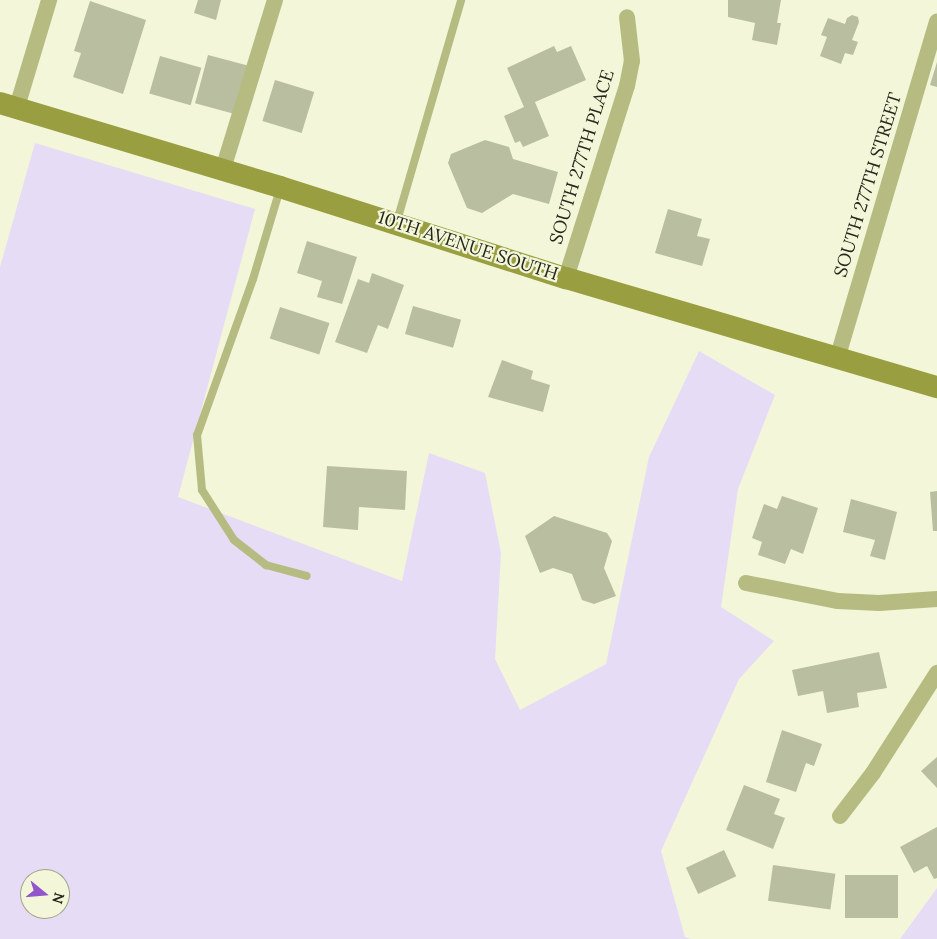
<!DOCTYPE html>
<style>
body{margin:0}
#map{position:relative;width:937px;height:939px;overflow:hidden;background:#f3f6d8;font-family:Lora,serif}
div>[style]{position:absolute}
.green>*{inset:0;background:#e7dcf6}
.building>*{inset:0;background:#babea1;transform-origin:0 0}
.lane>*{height:8px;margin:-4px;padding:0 4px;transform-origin:4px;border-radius:4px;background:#b6bc81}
.street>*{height:16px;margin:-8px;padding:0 8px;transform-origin:8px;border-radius:8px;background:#b6bc81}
.secondary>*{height:22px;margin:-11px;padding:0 11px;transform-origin:11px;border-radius:11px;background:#999f40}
span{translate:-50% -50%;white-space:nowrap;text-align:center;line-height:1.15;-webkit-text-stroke:4.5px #f3f6d8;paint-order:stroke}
.street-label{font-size:18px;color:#26271c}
.north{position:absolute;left:20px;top:869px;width:50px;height:50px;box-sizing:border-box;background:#f3f6d8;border:1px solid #a1a38d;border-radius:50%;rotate:107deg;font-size:14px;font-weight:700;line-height:20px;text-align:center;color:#26271c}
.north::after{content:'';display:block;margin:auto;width:18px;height:22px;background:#9255cc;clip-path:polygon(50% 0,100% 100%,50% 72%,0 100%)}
</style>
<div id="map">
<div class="green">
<i style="clip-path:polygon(evenodd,35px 143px,255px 209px,178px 497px,402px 581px,429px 453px,485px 473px,501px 553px,495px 659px,520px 710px,606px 664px,649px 457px,699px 351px,775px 395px,738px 489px,721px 607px,774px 641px,739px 679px,661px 851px,685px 937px,691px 939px,0 939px,0 267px,35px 143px,30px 879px,60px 879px,60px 909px,30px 909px,30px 879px)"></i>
<i style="clip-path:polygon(937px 888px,937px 939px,900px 939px)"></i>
</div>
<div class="building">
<i style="clip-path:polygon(198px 0,221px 0,216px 20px,194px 13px)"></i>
<i style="clip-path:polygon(728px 0,781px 0,777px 23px,781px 23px,777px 45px,752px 40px,755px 23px,728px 17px)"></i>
<i style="clip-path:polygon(90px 1px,146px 20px,123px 94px,73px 77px,81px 53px,74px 51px)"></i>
<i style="clip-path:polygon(852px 15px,858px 17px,859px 22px,852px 40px,858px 42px,853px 55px,845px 53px,841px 64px,820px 56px,827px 37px,821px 35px,828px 18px,845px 24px,847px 18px)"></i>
<i style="clip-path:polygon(554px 46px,557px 52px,571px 46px,586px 80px,535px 102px,549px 136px,523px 147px,520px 141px,515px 143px,504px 116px,524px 107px,507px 68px)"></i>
<i style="left:208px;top:55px;width:41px;height:50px;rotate:15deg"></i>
<i style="left:160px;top:56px;width:43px;height:39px;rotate:16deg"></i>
<i style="clip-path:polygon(937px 62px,937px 87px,930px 85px)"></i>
<i style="left:275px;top:80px;width:41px;height:43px;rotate:17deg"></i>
<i style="clip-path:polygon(485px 140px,509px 147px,513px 159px,558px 172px,549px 204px,513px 194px,482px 213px,467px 208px,448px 163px,451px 154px)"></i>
<i style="clip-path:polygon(668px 209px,702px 219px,697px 236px,710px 239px,702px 266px,655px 253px)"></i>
<i style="clip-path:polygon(307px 241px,357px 257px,342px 304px,317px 297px,322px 281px,297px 273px)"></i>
<i style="clip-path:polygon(372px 273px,404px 285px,388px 329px,378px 325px,367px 353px,335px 342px,358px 279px,369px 283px)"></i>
<i style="left:413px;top:306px;width:50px;height:29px;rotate:16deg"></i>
<i style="left:280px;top:307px;width:52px;height:33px;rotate:18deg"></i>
<i style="clip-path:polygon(502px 360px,533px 371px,531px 379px,550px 385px,543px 412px,488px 397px)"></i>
<i style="clip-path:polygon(327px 466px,407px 471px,405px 510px,359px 507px,358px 530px,323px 527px)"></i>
<i style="clip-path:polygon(937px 491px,937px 531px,933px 531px,930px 492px)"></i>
<i style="clip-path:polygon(782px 496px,818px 508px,803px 554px,791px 549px,785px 564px,758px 555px,762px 542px,752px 538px,764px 504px,777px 509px)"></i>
<i style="clip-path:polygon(851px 499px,897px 512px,885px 560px,870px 556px,875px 540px,843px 532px)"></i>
<i style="clip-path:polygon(554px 516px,607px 533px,612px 541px,604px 568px,616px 596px,594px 604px,582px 600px,572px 574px,553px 568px,540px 573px,525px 536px)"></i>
<i style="clip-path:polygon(879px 652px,887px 688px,857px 693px,859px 707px,827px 713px,823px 691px,798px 696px,792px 670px)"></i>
<i style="clip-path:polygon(782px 730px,822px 744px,814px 766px,806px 763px,796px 792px,766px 782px)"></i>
<i style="clip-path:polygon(937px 757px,937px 788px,921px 771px)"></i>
<i style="clip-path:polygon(744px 785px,780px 799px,774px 814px,785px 818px,773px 849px,726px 830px)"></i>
<i style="clip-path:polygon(937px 827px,937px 878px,934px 879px,927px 866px,914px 873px,900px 847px)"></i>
<i style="left:724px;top:850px;width:29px;height:42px;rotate:65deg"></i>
<i style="left:773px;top:865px;width:63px;height:36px;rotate:8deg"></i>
<i style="left:845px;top:875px;width:53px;height:43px"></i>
</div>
<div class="lane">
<i style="left:280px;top:189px;width:94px;rotate:106.7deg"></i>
<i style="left:253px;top:279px;width:166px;rotate:109.7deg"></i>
<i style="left:197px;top:435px;width:55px;rotate:84.8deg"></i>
<i style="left:202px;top:490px;width:59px;rotate:57.4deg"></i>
<i style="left:234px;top:540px;width:41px;rotate:38deg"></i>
<i style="left:266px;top:565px;width:42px;rotate:15deg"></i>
<i style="left:397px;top:221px;width:230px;rotate:-73.8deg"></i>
</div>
<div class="street">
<i style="left:17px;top:107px;width:112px;rotate:-73.3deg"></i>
<i style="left:223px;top:169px;width:177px;rotate:-72.9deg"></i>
<i style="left:566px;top:278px;width:201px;rotate:-72.4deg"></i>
<i style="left:627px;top:86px;width:25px;rotate:-79deg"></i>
<i style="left:632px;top:61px;width:44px;rotate:-96.5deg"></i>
<i style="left:837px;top:359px;width:352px;rotate:-73.5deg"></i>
<i style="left:746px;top:583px;width:94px;rotate:11.1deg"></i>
<i style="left:838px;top:601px;width:41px;rotate:2.8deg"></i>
<i style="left:879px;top:603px;width:58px;rotate:-3.9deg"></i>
<i style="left:840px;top:816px;width:54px;rotate:-52.5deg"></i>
<i style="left:873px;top:773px;width:119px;rotate:-57.4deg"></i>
</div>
<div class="secondary">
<i style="left:0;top:103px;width:292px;rotate:16.7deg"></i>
<i style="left:280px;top:187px;width:300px;rotate:17.7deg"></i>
<i style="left:566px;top:278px;width:387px;rotate:16.4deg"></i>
</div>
<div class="street-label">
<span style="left:582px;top:157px;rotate:-73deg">SOUTH 277TH PLACE</span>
<span style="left:868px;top:185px;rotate:-73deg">SOUTH 277TH STREET</span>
<span style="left:468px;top:246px;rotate:18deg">10TH AVENUE SOUTH</span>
</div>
<div class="north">N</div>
</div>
